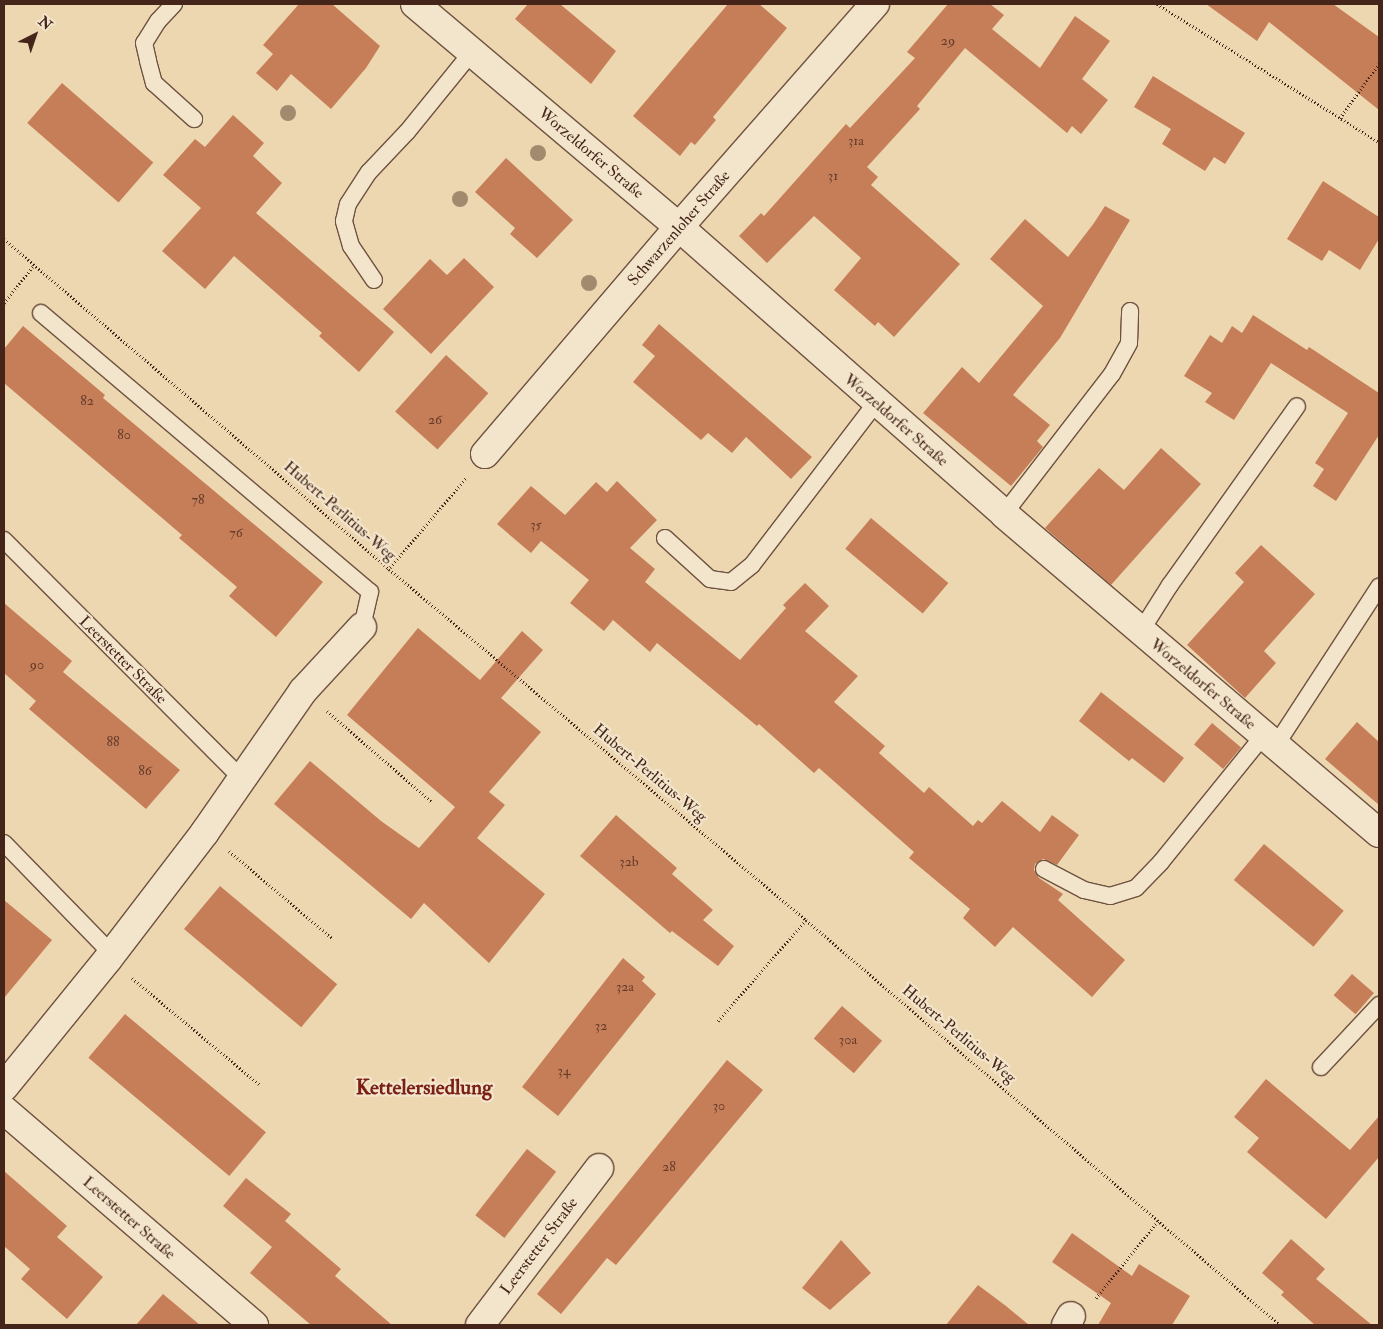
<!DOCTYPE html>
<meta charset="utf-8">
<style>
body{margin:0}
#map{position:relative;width:1383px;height:1329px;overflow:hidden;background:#edd7b0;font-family:"IM FELL Double Pica",serif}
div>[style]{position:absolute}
.building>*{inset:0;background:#c67e58;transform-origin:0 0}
.path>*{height:3px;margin-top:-1.5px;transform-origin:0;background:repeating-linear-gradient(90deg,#45251a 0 1px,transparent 0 3.5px)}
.roads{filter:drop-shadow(1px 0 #6f5240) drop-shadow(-1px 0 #6f5240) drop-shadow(0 1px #6f5240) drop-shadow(0 -1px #6f5240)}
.lane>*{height:16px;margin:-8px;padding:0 8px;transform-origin:8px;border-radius:8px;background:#f3e5cc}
.street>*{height:28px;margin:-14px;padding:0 14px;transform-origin:14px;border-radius:14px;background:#f3e5cc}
.trees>*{width:16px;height:16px;margin:-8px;border-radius:50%;background:#a18a6d}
span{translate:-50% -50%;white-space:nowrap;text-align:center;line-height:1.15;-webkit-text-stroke:4.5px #f3e5cc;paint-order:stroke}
.number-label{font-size:14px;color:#653b2a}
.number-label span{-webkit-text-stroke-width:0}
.street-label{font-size:16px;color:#45251a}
.district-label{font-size:21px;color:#7a1f14;font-weight:700}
.frame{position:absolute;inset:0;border:5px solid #45251a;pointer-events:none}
.north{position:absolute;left:10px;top:10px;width:50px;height:50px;-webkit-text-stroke:4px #f3e5cc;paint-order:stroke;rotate:41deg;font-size:14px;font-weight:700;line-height:20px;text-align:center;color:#45251a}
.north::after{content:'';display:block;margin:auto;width:18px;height:22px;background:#45251a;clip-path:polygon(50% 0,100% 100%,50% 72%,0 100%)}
</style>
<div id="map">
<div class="building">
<i style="clip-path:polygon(299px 4px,332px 4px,380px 46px,366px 68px,331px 109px,291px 74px,277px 91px,256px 73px,273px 54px,263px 45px)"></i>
<i style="clip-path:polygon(528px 4px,560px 4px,616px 51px,591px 84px,515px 19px)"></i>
<i style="clip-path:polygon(728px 4px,759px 4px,787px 28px,713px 117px,716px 120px,695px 145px,691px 142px,680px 156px,633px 116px)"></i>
<i style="clip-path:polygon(948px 4px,990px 4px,1004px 15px,992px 29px,1040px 68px,1075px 16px,1110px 41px,1082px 79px,1108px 100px,1081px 134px,1072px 126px,1067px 133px,965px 48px,917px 106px,920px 109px,867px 167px,878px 177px,871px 185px,960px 264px,894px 337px,878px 322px,875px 326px,834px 290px,861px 258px,814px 216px,767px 263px,739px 236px,761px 213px,764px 216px,846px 124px,850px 128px,915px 58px,907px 52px)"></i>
<i style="clip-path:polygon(1206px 4px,1333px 4px,1379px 37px,1379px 110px,1269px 22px,1257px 41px)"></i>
<i style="clip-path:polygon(1153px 76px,1245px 133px,1225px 164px,1214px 157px,1205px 171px,1162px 144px,1171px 129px,1134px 107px)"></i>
<i style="left:62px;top:83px;width:121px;height:53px;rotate:41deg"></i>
<i style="clip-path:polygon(233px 115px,264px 143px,253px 156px,282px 183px,256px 213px,394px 332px,359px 372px,319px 336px,322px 333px,234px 256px,205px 289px,162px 251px,201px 208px,163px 175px,195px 139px,205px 147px)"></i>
<i style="clip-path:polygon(506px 158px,573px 220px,537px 258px,510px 234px,515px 228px,475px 192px)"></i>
<i style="clip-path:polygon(1323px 181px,1379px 217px,1379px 239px,1360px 270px,1329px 250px,1322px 261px,1287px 239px)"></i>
<i style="clip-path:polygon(1105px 206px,1130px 220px,1060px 338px,1013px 395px,1050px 425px,1037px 441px,1043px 447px,1011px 486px,923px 413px,962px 367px,979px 383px,1043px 306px,990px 259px,1025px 219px,1068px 257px,1094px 223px)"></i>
<i style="clip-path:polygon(464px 258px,494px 287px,431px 354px,383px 309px,430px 259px,447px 275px)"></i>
<i style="clip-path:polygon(1253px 315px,1307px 350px,1309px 347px,1379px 393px,1379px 435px,1336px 501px,1313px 486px,1324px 469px,1315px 463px,1348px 413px,1271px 363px,1234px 420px,1205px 402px,1212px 393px,1184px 376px,1210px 335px,1222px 343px,1232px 326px,1242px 333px)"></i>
<i style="clip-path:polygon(659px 324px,812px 457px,791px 479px,746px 437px,732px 453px,708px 433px,701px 440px,633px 382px,655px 356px,642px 345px)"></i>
<i style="clip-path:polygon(23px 326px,105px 395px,103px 398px,323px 582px,276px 637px,229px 596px,237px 587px,179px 538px,182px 535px,4px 383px,4px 349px)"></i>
<i style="left:446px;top:355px;width:57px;height:76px;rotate:42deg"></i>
<i style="clip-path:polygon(1161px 448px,1201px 484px,1111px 585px,1045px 528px,1099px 468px,1124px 490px)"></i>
<i style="clip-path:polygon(617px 481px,657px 520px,630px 548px,655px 569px,645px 582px,740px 660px,786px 608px,783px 605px,805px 583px,829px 606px,805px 631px,858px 676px,834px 702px,885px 746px,879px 753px,924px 793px,929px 787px,973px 826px,978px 820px,982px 823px,1002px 801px,1040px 832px,1052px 815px,1079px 835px,1057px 865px,1043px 859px,1035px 864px,1034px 870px,1039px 878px,1063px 894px,1058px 900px,1125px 960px,1092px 997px,1013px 927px,995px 947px,963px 918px,970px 909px,909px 858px,914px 852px,819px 768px,814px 773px,759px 724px,757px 726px,657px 643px,650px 652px,613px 620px,604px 631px,570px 603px,589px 580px,541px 541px,531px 553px,497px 524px,531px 486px,565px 515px,596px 482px,607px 492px)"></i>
<i style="left:871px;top:518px;width:101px;height:40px;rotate:40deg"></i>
<i style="clip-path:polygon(1261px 545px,1315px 594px,1264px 651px,1276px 663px,1245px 698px,1187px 645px,1244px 582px,1235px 573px)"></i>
<i style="clip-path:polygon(4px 603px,72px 661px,63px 672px,180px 770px,146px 809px,29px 709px,36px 701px,4px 673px)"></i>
<i style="clip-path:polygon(418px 628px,480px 680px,522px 631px,543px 650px,501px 698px,541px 732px,489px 792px,505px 805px,477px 838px,545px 894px,489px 963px,424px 903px,411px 919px,274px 804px,310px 761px,381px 821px,419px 848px,455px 807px,347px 715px)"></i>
<i style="clip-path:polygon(1101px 692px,1184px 758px,1164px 783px,1132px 758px,1129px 761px,1079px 721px)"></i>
<i style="clip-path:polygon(1357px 722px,1379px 742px,1379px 805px,1325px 759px)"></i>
<i style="left:1212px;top:723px;width:38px;height:28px;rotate:40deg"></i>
<i style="clip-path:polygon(616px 815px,677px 868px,672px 874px,713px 910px,703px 920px,734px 946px,718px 966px,672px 931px,670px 933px,580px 856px)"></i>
<i style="left:1264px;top:844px;width:104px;height:47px;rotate:40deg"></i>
<i style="left:220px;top:886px;width:153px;height:56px;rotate:40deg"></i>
<i style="clip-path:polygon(4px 900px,52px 940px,4px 998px)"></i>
<i style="clip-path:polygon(623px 958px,645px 977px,642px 981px,656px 994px,558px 1116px,522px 1087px)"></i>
<i style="left:1352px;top:974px;width:29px;height:28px;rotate:41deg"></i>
<i style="left:842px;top:1006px;width:53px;height:43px;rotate:41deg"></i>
<i style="left:125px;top:1014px;width:184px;height:57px;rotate:40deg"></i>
<i style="clip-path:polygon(727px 1060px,763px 1090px,616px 1265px,607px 1258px,561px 1314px,537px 1294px)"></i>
<i style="clip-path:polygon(1266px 1079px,1350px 1150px,1379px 1116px,1379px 1157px,1326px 1219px,1247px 1152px,1259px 1138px,1234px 1117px)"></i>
<i style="left:527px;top:1149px;width:37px;height:84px;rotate:38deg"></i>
<i style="clip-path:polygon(4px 1171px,67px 1226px,57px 1237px,103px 1277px,67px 1319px,21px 1279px,30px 1269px,4px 1246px)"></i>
<i style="clip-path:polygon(246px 1178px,291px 1214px,285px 1221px,341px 1269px,335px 1276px,392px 1325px,311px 1325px,250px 1273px,272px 1247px,223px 1206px)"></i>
<i style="clip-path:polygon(1072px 1233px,1132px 1276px,1139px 1264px,1190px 1296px,1172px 1325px,1098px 1325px,1111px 1303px,1052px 1262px)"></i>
<i style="clip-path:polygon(1291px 1239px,1325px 1269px,1316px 1279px,1372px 1325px,1315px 1325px,1281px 1295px,1284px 1292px,1262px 1273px)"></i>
<i style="clip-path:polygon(841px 1240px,871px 1273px,830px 1310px,802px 1288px)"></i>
<i style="clip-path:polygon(978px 1285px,1006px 1306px,1029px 1325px,946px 1325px)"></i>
<i style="clip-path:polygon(163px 1294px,200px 1325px,136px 1325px)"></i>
</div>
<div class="path">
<i style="left:1157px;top:4px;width:261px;rotate:31.9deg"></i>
<i style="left:1340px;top:118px;width:67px;rotate:-54.2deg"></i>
<i style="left:4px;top:239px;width:507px;rotate:40.6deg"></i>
<i style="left:389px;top:569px;width:545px;rotate:40.09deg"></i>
<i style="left:806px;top:920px;width:623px;rotate:40.51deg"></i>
<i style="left:4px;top:303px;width:48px;rotate:-51.7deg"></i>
<i style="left:388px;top:570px;width:121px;rotate:-49.7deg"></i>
<i style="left:327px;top:711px;width:139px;rotate:40.9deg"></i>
<i style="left:229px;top:851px;width:136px;rotate:40.2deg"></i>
<i style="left:132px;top:978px;width:168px;rotate:39.9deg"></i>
<i style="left:718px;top:1021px;width:134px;rotate:-48.9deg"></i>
<i style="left:1096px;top:1298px;width:99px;rotate:-51.2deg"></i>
</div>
<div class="roads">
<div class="lane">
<i style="left:174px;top:4px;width:23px;rotate:133deg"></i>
<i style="left:158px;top:21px;width:26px;rotate:122deg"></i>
<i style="left:144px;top:43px;width:18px;rotate:77deg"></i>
<i style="left:148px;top:61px;width:23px;rotate:75deg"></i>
<i style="left:154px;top:83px;width:54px;rotate:42deg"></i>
<i style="left:374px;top:280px;width:41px;rotate:-124.1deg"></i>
<i style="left:351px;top:246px;width:26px;rotate:-106deg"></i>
<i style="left:344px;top:221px;width:17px;rotate:-77deg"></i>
<i style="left:348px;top:204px;width:38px;rotate:-57deg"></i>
<i style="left:369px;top:172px;width:55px;rotate:-46.5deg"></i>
<i style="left:407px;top:132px;width:103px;rotate:-50.9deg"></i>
<i style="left:41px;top:313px;width:431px;rotate:40.3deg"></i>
<i style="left:370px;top:592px;width:36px;rotate:103deg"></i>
<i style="left:1004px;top:514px;width:177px;rotate:-52.4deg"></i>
<i style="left:1112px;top:374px;width:35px;rotate:-61deg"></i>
<i style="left:1129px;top:343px;width:32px;rotate:-88deg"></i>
<i style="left:665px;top:538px;width:61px;rotate:42.3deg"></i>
<i style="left:710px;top:579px;width:21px;rotate:8deg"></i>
<i style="left:731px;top:582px;width:27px;rotate:-39deg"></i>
<i style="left:752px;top:565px;width:204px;rotate:-52.6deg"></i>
<i style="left:4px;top:540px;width:339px;rotate:45.1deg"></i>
<i style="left:1141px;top:631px;width:54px;rotate:-57.8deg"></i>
<i style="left:1170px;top:585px;width:219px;rotate:-54.6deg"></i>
<i style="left:1276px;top:745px;width:189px;rotate:-56.9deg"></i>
<i style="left:4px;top:843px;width:155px;rotate:45.8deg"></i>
<i style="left:1044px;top:869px;width:45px;rotate:27.7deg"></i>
<i style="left:1084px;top:890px;width:27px;rotate:13deg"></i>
<i style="left:1110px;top:896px;width:27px;rotate:-17deg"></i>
<i style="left:1136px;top:888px;width:36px;rotate:-46deg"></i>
<i style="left:1161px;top:862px;width:164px;rotate:-51deg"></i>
<i style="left:1321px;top:1067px;width:85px;rotate:-46.9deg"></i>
</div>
<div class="street">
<i style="left:415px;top:4px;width:346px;rotate:40.2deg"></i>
<i style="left:679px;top:227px;width:434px;rotate:41.4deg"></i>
<i style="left:1004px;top:514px;width:492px;rotate:40.4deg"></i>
<i style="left:485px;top:454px;width:299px;rotate:-49.5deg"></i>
<i style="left:679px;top:227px;width:297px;rotate:-48.7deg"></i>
<i style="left:4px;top:1087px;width:165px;rotate:-50.9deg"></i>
<i style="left:108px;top:959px;width:160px;rotate:-52.6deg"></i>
<i style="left:205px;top:832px;width:172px;rotate:-55.2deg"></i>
<i style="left:303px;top:691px;width:87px;rotate:-47.3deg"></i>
<i style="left:4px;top:1110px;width:330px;rotate:40.7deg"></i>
<i style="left:480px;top:1325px;width:197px;rotate:-52.8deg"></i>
<i style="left:1066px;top:1325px;width:10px;rotate:-61deg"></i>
</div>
</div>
<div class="trees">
<i style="left:288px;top:113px"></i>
<i style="left:538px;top:153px"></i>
<i style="left:460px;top:199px"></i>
<i style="left:589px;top:283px"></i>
</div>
<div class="number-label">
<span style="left:948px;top:41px">29</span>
<span style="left:856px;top:141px">31a</span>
<span style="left:833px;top:176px">31</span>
<span style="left:87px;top:401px">82</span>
<span style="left:435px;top:420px">26</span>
<span style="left:124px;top:435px">80</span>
<span style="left:198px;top:500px">78</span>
<span style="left:536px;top:525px">35</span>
<span style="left:236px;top:533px">76</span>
<span style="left:37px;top:665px">90</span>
<span style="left:113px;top:742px">88</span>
<span style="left:145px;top:771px">86</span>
<span style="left:629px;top:862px">32b</span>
<span style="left:625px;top:987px">32a</span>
<span style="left:601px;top:1026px">32</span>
<span style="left:848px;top:1040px">30a</span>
<span style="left:564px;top:1071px">34</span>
<span style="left:719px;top:1106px">30</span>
<span style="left:669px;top:1167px">28</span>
</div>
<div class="street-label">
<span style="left:591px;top:153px;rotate:40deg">Worzeldorfer Straße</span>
<span style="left:679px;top:228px;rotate:-49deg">Schwarzenloher Straße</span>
<span style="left:896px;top:420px;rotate:41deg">Worzeldorfer Straße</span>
<span style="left:340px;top:511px;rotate:41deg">Hubert-Perlitius-Weg</span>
<span style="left:123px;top:660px;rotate:45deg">Leerstetter Straße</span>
<span style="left:1203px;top:684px;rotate:40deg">Worzeldorfer Straße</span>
<span style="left:650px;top:773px;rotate:40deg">Hubert-Perlitius-Weg</span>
<span style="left:959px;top:1034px;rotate:40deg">Hubert-Perlitius-Weg</span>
<span style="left:129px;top:1218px;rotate:41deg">Leerstetter Straße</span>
<span style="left:539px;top:1246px;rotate:-53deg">Leerstetter Straße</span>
</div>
<div class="district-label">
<span style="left:424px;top:1088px">Kettelersiedlung</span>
</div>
<div class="frame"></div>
<div class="north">N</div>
</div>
